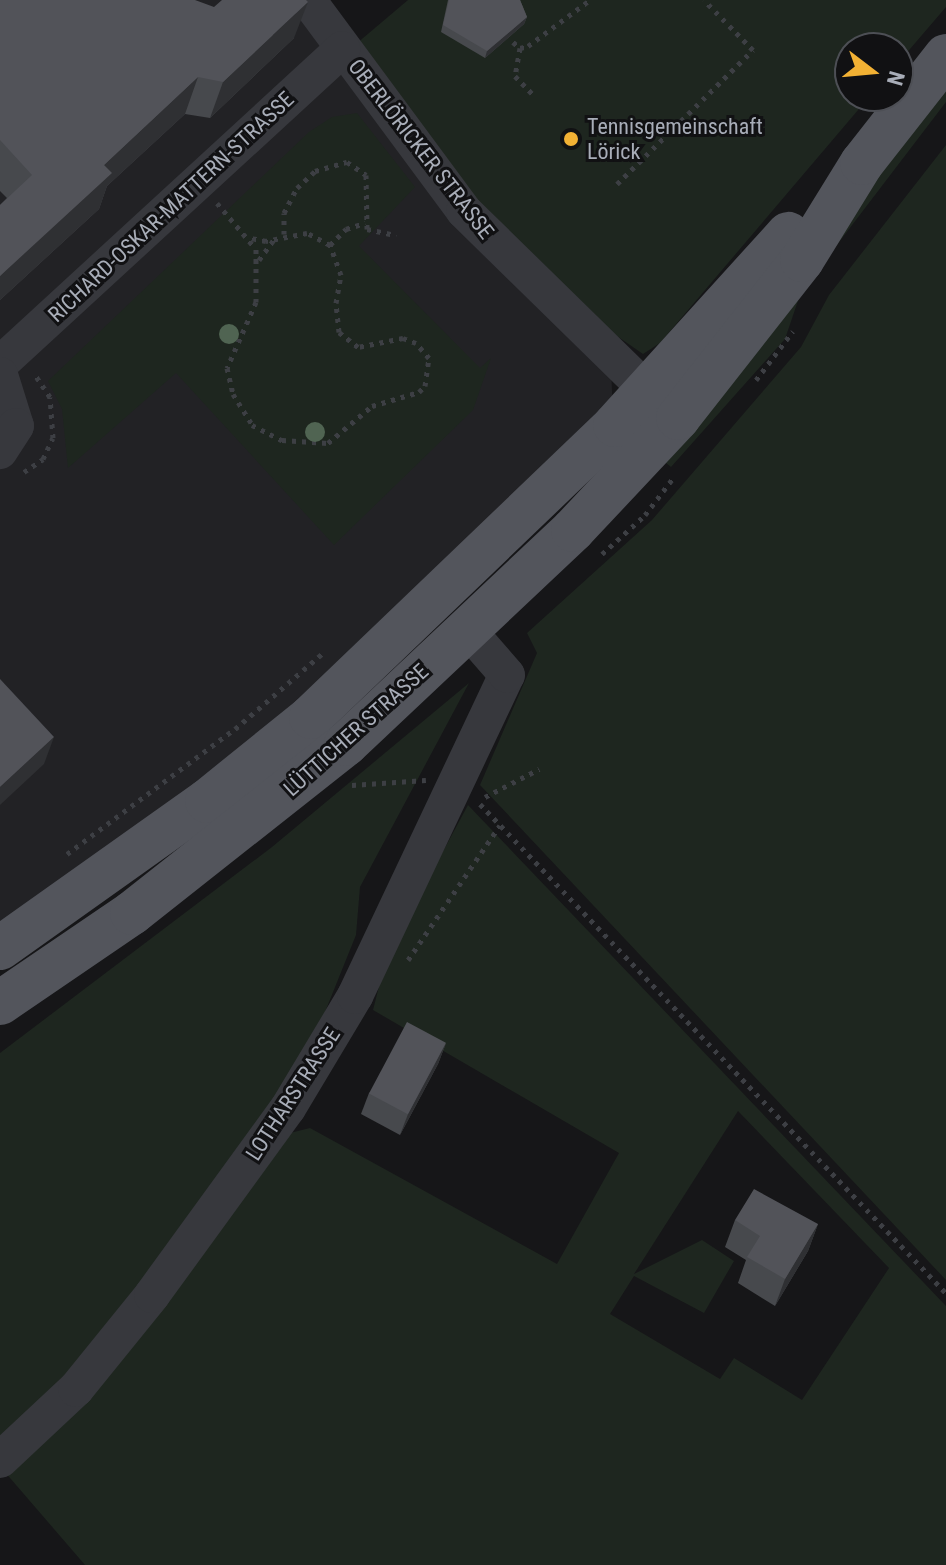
<!DOCTYPE html>
<meta charset="utf-8">
<style>
body{margin:0}
#map{position:relative;width:946px;height:1565px;overflow:hidden;background:#161618;font-family:"Roboto Condensed",sans-serif}
div>[style]{position:absolute}
.built>*{inset:0;background:#222225}
.green>*{inset:0;background:#1e261f}
.path>*{height:5px;margin-top:-2.5px;transform-origin:0;background:repeating-linear-gradient(90deg,#3d3f44 0 4px,transparent 0 10px)}
.minor>*{height:36px;margin:-18px;padding:0 18px;transform-origin:18px;border-radius:18px;background:#37383d}
.major>*{height:44px;margin:-22px;padding:0 22px;transform-origin:22px;border-radius:22px;background:#53555c}
.trees>*{width:20px;height:20px;margin:-10px;border-radius:50%;background:#506452}
.wall>*{inset:0;background:#47494d}
.shaded-wall>*{inset:0;background:#2f3033}
.building>*{inset:0;background:#525359;transform-origin:0 0}
.dots>*{width:22px;height:22px;translate:-50% -50%;box-sizing:border-box;border:4px solid #111113;border-radius:50%}
span{translate:-50% -50%;white-space:nowrap;text-align:center;line-height:1.15;-webkit-text-stroke:6px #111113;paint-order:stroke}
.poi-label{font-size:22px;color:#a8adb8}
.left{translate:0 -50%;text-align:left}
.street-label{font-size:22px;color:#a8adb8}
.north{position:absolute;left:834px;top:32px;width:80px;height:80px;box-sizing:border-box;background:#111113;border:2px solid #4d4f55;border-radius:50%;rotate:106deg;font-size:22px;font-weight:700;line-height:32px;text-align:center;color:#a8adb8}
.north::after{content:'';display:block;margin:auto;width:28px;height:36px;background:#f2b134;clip-path:polygon(50% 0,100% 100%,50% 72%,0 100%)}
</style>
<div id="map">
<div class="built">
<i style="clip-path:polygon(0 0,301px 0,611px 368px,613px 414px,205px 792px,0 937px)"></i>
</div>
<div class="green">
<i style="clip-path:polygon(408px 0,946px 0,946px 7px,898px 63px,898px 48px,850px 48px,850px 96px,870px 96px,660px 343px,643px 354px,585px 314px,473px 199px,356px 44px)"></i>
<i style="clip-path:polygon(946px 89px,946px 102px,801px 292px,785px 339px,671px 467px,661px 459px)"></i>
<i style="clip-path:polygon(357px 113px,415px 187px,359px 246px,480px 368px,491px 358px,473px 410px,334px 545px,176px 373px,68px 468px,62px 409px,48px 381px,309px 132px,332px 117px)"></i>
<i style="clip-path:polygon(946px 145px,946px 1280px,480px 785px,537px 653px,527px 633px,652px 520px,801px 347px,829px 295px)"></i>
<i style="clip-path:polygon(469px 683px,360px 887px,356px 935px,294px 1089px,149px 1292px,0 1455px,0 1053px,272px 847px)"></i>
<i style="clip-path:polygon(evenodd,468px 805px,946px 1306px,946px 1565px,85px 1565px,4px 1471px,274px 1137px,310px 1128px,557px 1264px,619px 1153px,373px 1010px,387px 955px,468px 805px,738px 1111px,889px 1268px,802px 1400px,734px 1358px,720px 1379px,610px 1314px,634px 1276px,704px 1313px,734px 1261px,702px 1240px,634px 1274px,738px 1111px)"></i>
</div>
<div class="path">
<i style="left:513px;top:42px;width:9px;rotate:41deg"></i>
<i style="left:520px;top:48px;width:8px;rotate:-14deg"></i>
<i style="left:528px;top:46px;width:77px;rotate:-36.6deg"></i>
<i style="left:520px;top:48px;width:28px;rotate:100deg"></i>
<i style="left:515px;top:76px;width:29px;rotate:46deg"></i>
<i style="left:617px;top:184px;width:191px;rotate:-44.6deg"></i>
<i style="left:753px;top:50px;width:70px;rotate:-134.4deg"></i>
<i style="left:217px;top:203px;width:60px;rotate:49.7deg"></i>
<i style="left:256px;top:249px;width:53px;rotate:90deg"></i>
<i style="left:256px;top:302px;width:72px;rotate:113.7deg"></i>
<i style="left:227px;top:368px;width:27px;rotate:77deg"></i>
<i style="left:233px;top:394px;width:36px;rotate:58deg"></i>
<i style="left:252px;top:425px;width:34px;rotate:27deg"></i>
<i style="left:282px;top:440px;width:46px;rotate:3.7deg"></i>
<i style="left:328px;top:443px;width:57px;rotate:-40.1deg"></i>
<i style="left:372px;top:406px;width:49px;rotate:-16.6deg"></i>
<i style="left:419px;top:392px;width:8px;rotate:-45deg"></i>
<i style="left:425px;top:386px;width:28px;rotate:-82deg"></i>
<i style="left:429px;top:358px;width:20px;rotate:-131deg"></i>
<i style="left:416px;top:343px;width:14px;rotate:-159deg"></i>
<i style="left:403px;top:338px;width:46px;rotate:168.7deg"></i>
<i style="left:358px;top:347px;width:24px;rotate:-142deg"></i>
<i style="left:339px;top:332px;width:29px;rotate:-96deg"></i>
<i style="left:336px;top:303px;width:28px;rotate:-80deg"></i>
<i style="left:341px;top:275px;width:32px;rotate:-110deg"></i>
<i style="left:330px;top:245px;width:26px;rotate:-152deg"></i>
<i style="left:307px;top:233px;width:42px;rotate:169deg"></i>
<i style="left:266px;top:241px;width:16px;rotate:-169deg"></i>
<i style="left:284px;top:234px;width:21px;rotate:-90deg"></i>
<i style="left:284px;top:213px;width:28px;rotate:-63deg"></i>
<i style="left:297px;top:188px;width:25px;rotate:-43deg"></i>
<i style="left:315px;top:171px;width:33px;rotate:-16deg"></i>
<i style="left:347px;top:162px;width:23px;rotate:34deg"></i>
<i style="left:366px;top:175px;width:54px;rotate:88.9deg"></i>
<i style="left:367px;top:229px;width:30px;rotate:12deg"></i>
<i style="left:330px;top:245px;width:23px;rotate:-45deg"></i>
<i style="left:346px;top:229px;width:20px;rotate:-18deg"></i>
<i style="left:259px;top:260px;width:26px;rotate:-54deg"></i>
<i style="left:756px;top:380px;width:61px;rotate:-52.9deg"></i>
<i style="left:24px;top:472px;width:23px;rotate:-34deg"></i>
<i style="left:43px;top:459px;width:23px;rotate:-65deg"></i>
<i style="left:53px;top:438px;width:41px;rotate:-94.2deg"></i>
<i style="left:50px;top:397px;width:29px;rotate:-124deg"></i>
<i style="left:602px;top:554px;width:58px;rotate:-42.2deg"></i>
<i style="left:645px;top:515px;width:48px;rotate:-52.7deg"></i>
<i style="left:352px;top:785px;width:74px;rotate:-3.9deg"></i>
<i style="left:485px;top:797px;width:61px;rotate:-27.4deg"></i>
<i style="left:480px;top:804px;width:675px;rotate:46.38deg"></i>
<i style="left:67px;top:854px;width:209px;rotate:-36.7deg"></i>
<i style="left:235px;top:729px;width:116px;rotate:-40.8deg"></i>
<i style="left:408px;top:960px;width:163px;rotate:-55.7deg"></i>
</div>
<div class="minor">
<i style="left:308px;top:0;width:262px;rotate:53.5deg"></i>
<i style="left:464px;top:211px;width:284px;rotate:44.4deg"></i>
<i style="left:0;top:364px;width:465px;rotate:-42.6deg"></i>
<i style="left:0;top:375px;width:53px;rotate:72.6deg"></i>
<i style="left:16px;top:426px;width:30px;rotate:123deg"></i>
<i style="left:0;top:1460px;width:104px;rotate:-43.1deg"></i>
<i style="left:76px;top:1389px;width:121px;rotate:-51deg"></i>
<i style="left:152px;top:1295px;width:231px;rotate:-54deg"></i>
<i style="left:288px;top:1108px;width:131px;rotate:-59.1deg"></i>
<i style="left:355px;top:996px;width:355px;rotate:-64.7deg"></i>
<i style="left:507px;top:675px;width:61px;rotate:-131deg"></i>
</div>
<div class="major">
<i style="left:0;top:948px;width:254px;rotate:-35.4deg"></i>
<i style="left:207px;top:801px;width:134px;rotate:-38.9deg"></i>
<i style="left:311px;top:717px;width:422px;rotate:-43.8deg"></i>
<i style="left:615px;top:425px;width:258px;rotate:-47.8deg"></i>
<i style="left:0;top:1003px;width:160px;rotate:-34.3deg"></i>
<i style="left:132px;top:913px;width:273px;rotate:-38.3deg"></i>
<i style="left:346px;top:744px;width:312px;rotate:-43.3deg"></i>
<i style="left:573px;top:530px;width:154px;rotate:-46.8deg"></i>
<i style="left:678px;top:418px;width:201px;rotate:-51.9deg"></i>
<i style="left:802px;top:260px;width:114px;rotate:-58.3deg"></i>
<i style="left:862px;top:163px;width:136px;rotate:-51.9deg"></i>
</div>
<div class="trees">
<i style="left:229px;top:334px"></i>
<i style="left:315px;top:432px"></i>
</div>
<div class="wall">
<i style="clip-path:polygon(0 0,294px 38px,210px 118px,185px 114px,107px 186px,99px 209px,0 300px,0 205px,7px 198px,0 191px)"></i>
<i style="clip-path:polygon(448px 0,520px 0,527px 17px,524px 24px,485px 58px,441px 32px)"></i>
<i style="clip-path:polygon(446px 1043px,438px 1064px,400px 1135px,361px 1114px,369px 1093px)"></i>
<i style="clip-path:polygon(735px 1220px,818px 1224px,808px 1251px,775px 1306px,738px 1283px,746px 1260px,725px 1247px)"></i>
</div>
<div class="shaded-wall">
<i style="clip-path:polygon(308px 2px,294px 38px,210px 118px,223px 82px)"></i>
<i style="clip-path:polygon(527px 17px,524px 24px,485px 58px,487px 51px)"></i>
<i style="clip-path:polygon(198px 77px,185px 114px,107px 186px,99px 209px,0 300px,0 276px,104px 165px)"></i>
<i style="clip-path:polygon(54px 737px,44px 764px,0 805px,0 787px)"></i>
<i style="clip-path:polygon(446px 1043px,438px 1064px,400px 1135px,408px 1114px)"></i>
<i style="clip-path:polygon(818px 1224px,808px 1251px,775px 1306px,785px 1279px)"></i>
</div>
<div class="building">
<i style="clip-path:polygon(0 0,195px 0,214px 7px,222px 0,306px 0,308px 2px,223px 82px,198px 77px,104px 165px,112px 173px,0 276px,0 205px,32px 175px,0 140px)"></i>
<i style="clip-path:polygon(449px 0,520px 0,527px 17px,487px 51px,443px 25px)"></i>
<i style="clip-path:polygon(0 679px,54px 737px,0 787px)"></i>
<i style="left:407px;top:1022px;width:44px;height:81px;rotate:28deg"></i>
<i style="clip-path:polygon(754px 1189px,818px 1224px,785px 1279px,747px 1257px,760px 1236px,735px 1220px)"></i>
</div>
<div class="dots">
<i style="left:571px;top:139px;background:#f2b134"></i>
</div>
<div class="poi-label">
<span class="left" style="left:587px;top:139px">Tennisgemeinschaft<br>Lörick</span>
</div>
<div class="street-label">
<span style="left:421px;top:149px;rotate:52deg">OBERLÖRICKER STRASSE</span>
<span style="left:171px;top:207px;rotate:-43deg">RICHARD-OSKAR-MATTERN-STRASSE</span>
<span style="left:356px;top:730px;rotate:-42deg">LÜTTICHER STRASSE</span>
<span style="left:293px;top:1094px;rotate:-57deg">LOTHARSTRASSE</span>
</div>
<div class="north">N</div>
</div>
